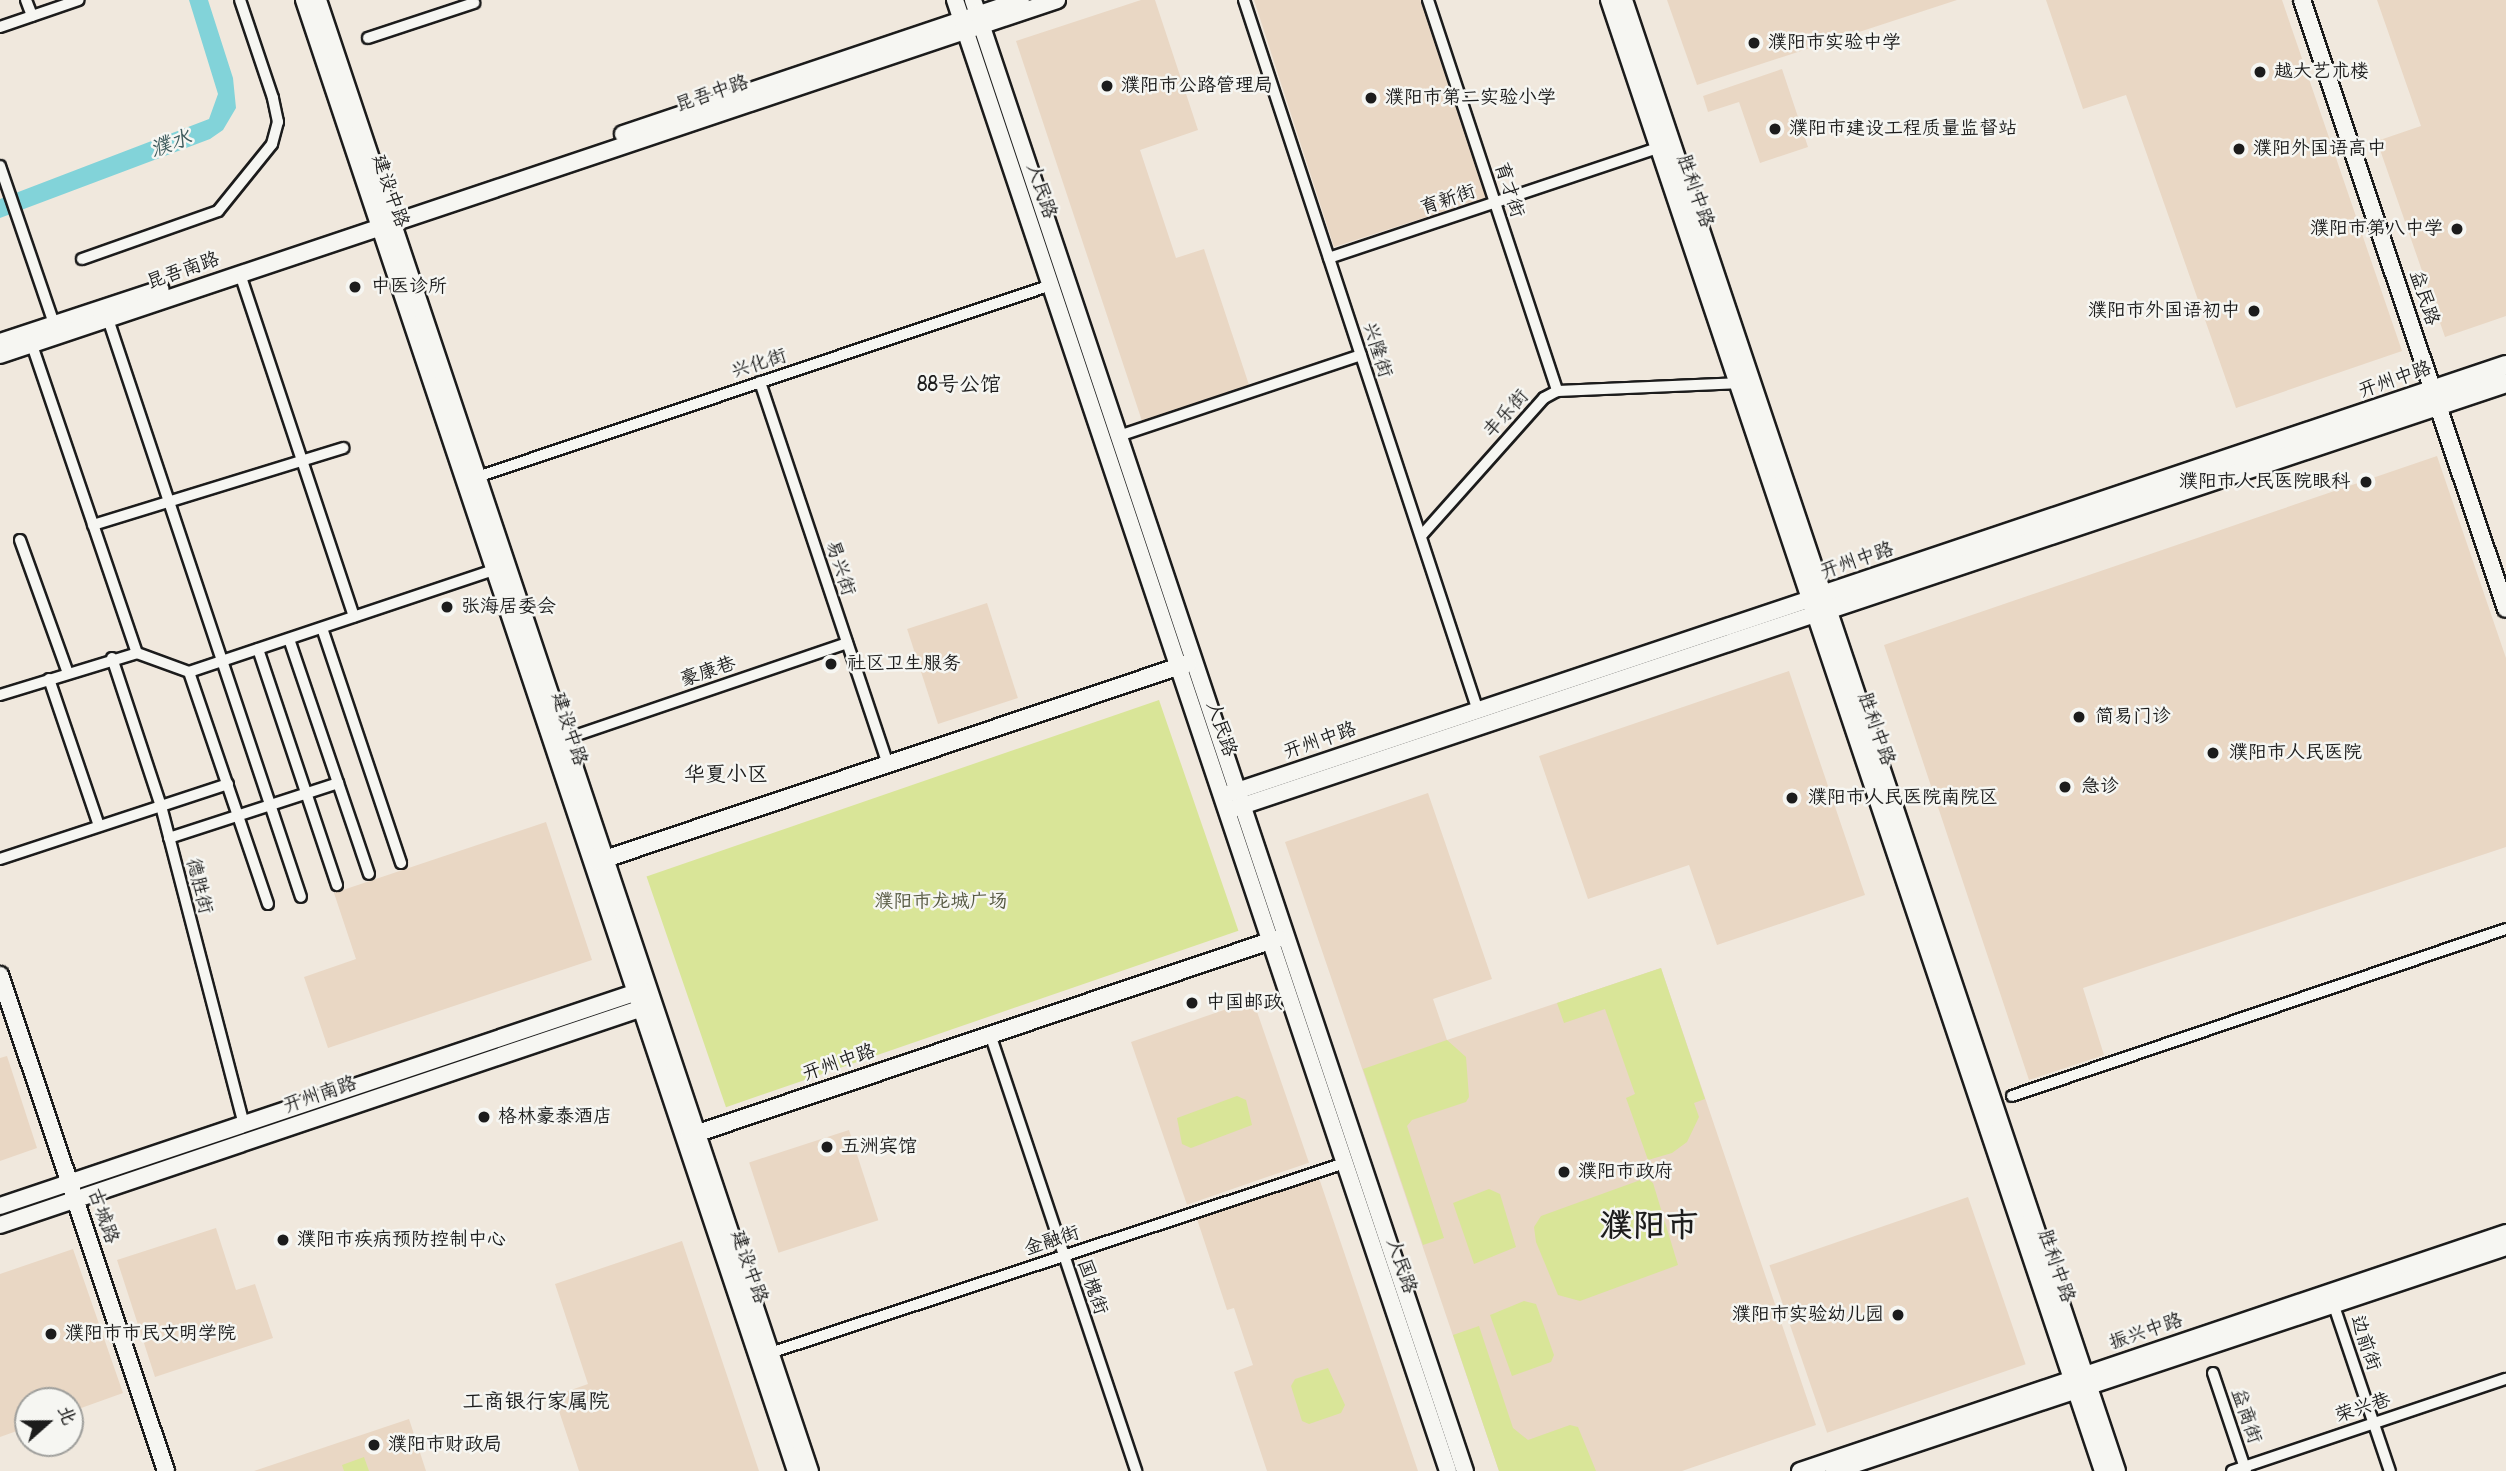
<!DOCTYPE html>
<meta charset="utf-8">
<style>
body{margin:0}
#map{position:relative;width:2506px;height:1471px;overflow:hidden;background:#f0e8dd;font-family:Pangolin,"LXGW WenKai TC",sans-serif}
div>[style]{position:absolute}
.built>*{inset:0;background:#e9d7c4;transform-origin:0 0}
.green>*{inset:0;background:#d9e598;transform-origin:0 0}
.water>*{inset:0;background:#82d3d9}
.roads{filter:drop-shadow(2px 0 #1c1c1c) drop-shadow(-2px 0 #1c1c1c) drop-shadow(0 2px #1c1c1c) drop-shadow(0 -2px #1c1c1c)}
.street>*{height:10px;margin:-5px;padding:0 5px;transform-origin:5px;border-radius:5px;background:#f6f6f2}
.secondary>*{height:16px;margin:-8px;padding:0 8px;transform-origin:8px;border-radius:8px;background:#f6f6f2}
.primary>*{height:18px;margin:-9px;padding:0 9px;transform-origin:9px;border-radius:9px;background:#f6f6f2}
.dots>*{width:19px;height:19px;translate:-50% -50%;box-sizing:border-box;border:4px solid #f6f6f2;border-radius:50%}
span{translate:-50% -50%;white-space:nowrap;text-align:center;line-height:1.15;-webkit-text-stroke:5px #f6f6f2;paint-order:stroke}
.poi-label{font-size:19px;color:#1c1c1c}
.left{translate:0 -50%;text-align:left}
.right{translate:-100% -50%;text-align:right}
.street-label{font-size:19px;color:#1c1c1c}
.park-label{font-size:19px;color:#555841}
.water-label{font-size:21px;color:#405c5e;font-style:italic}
.neighbourhood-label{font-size:21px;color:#1c1c1c}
.town-label{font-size:33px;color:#1c1c1c;font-weight:700}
.north{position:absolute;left:14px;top:1387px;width:70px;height:70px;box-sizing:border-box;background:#f6f6f2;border:2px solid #9f9f9c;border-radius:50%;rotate:69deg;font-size:19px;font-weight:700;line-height:28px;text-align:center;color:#1c1c1c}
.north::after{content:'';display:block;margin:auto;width:24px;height:32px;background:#1c1c1c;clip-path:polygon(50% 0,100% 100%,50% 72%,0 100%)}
</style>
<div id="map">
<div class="built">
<i style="clip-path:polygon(1141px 0,1155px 0,1198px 130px,1140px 150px,1176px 258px,1204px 249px,1250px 388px,1143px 424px,1016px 41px)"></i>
<i style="clip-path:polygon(1254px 0,1424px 0,1488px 197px,1334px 247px)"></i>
<i style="clip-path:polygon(1667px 0,1957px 0,1697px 85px)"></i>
<i style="clip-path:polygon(2046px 0,2282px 0,2402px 351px,2236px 408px,2126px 95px,2083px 109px)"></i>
<i style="clip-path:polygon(2377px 0,2506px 0,2506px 316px,2445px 337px,2377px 141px,2421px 126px)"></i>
<i style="clip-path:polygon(1782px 69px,1808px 147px,1760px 163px,1739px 102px,1708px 112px,1703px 96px)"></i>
<i style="clip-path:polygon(2437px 456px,2506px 658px,2506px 847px,2083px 988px,2104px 1055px,2029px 1080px,1884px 645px)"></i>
<i style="left:987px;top:603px;width:100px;height:84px;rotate:72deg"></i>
<i style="clip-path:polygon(1789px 671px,1865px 895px,1717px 945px,1689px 865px,1588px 899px,1539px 756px)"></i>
<i style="clip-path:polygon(1428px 793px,1492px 979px,1433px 999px,1447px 1040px,1661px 968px,1816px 1425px,1682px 1471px,1499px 1471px,1285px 842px)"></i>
<i style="clip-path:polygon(546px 822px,592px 960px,328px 1048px,304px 977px,356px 959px,334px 893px)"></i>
<i style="left:1253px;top:1000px;width:172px;height:129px;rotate:71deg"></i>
<i style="clip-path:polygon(7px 1056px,37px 1148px,0 1161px,0 1058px)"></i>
<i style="left:849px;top:1130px;width:95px;height:105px;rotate:72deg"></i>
<i style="clip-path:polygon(1319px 1178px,1418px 1471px,1267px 1471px,1234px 1372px,1253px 1365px,1234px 1308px,1227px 1310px,1197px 1219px)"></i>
<i style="left:1968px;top:1197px;width:177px;height:210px;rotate:71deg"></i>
<i style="clip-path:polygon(216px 1228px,236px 1290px,255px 1284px,273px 1338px,155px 1377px,117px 1260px)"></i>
<i style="clip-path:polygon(682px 1241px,759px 1471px,579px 1471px,554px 1396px,588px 1384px,555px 1284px)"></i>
<i style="clip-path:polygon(73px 1249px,123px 1393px,70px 1412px,70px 1401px,28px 1401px,28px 1427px,0 1437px,0 1274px)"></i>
<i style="clip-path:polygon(409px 1419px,426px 1471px,254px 1471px)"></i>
</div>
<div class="green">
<i style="left:1159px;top:700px;width:244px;height:542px;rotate:71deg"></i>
<i style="clip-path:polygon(1661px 968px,1705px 1099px,1694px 1103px,1699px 1117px,1687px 1142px,1672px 1153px,1648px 1160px,1626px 1098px,1635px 1094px,1605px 1009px,1564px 1023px,1557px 1003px)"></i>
<i style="clip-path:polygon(1447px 1040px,1466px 1057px,1469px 1097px,1466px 1102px,1412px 1120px,1407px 1126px,1444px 1238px,1423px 1245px,1363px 1069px)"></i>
<i style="clip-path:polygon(1237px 1096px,1246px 1100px,1252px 1125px,1191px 1148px,1182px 1144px,1177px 1118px)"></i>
<i style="clip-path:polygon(1646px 1178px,1653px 1183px,1678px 1265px,1580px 1301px,1558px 1295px,1536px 1242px,1534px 1227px,1541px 1216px)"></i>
<i style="clip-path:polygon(1489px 1189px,1500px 1194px,1516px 1247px,1474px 1264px,1453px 1203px)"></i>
<i style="clip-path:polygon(1524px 1301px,1536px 1304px,1554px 1355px,1551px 1362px,1512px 1376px,1490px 1315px)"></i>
<i style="clip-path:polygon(1479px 1326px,1513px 1428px,1528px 1440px,1570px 1425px,1578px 1427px,1596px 1471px,1499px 1471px,1453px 1335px)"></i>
<i style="clip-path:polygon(1328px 1368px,1345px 1405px,1341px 1413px,1309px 1424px,1302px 1421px,1291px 1386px,1295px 1379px)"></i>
<i style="clip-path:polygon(364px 1457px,369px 1471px,344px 1471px,342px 1465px)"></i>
</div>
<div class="water">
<i style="clip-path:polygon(189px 0,208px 0,233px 78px,236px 108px,223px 130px,210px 139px,0 218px,0 199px,209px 119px,218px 94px)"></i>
</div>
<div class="roads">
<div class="street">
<i style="left:26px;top:0;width:17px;rotate:69deg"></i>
<i style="left:1244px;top:0;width:749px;rotate:71.78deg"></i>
<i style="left:1428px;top:0;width:412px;rotate:71.7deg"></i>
<i style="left:0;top:27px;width:83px;rotate:-18.9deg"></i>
<i style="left:368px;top:38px;width:112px;rotate:-18.3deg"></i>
<i style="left:0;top:166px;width:167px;rotate:71.1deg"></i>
<i style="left:1329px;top:258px;width:347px;rotate:-18.5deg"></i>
<i style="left:82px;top:259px;width:144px;rotate:-19.4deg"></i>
<i style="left:218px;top:211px;width:86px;rotate:-51.1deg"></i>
<i style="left:272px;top:144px;width:23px;rotate:-75deg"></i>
<i style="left:278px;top:122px;width:25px;rotate:-102deg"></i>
<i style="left:273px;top:98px;width:103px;rotate:-108.6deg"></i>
<i style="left:240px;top:274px;width:361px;rotate:71.6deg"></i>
<i style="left:108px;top:319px;width:609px;rotate:71.54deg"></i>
<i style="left:32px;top:345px;width:325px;rotate:71.2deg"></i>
<i style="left:760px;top:382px;width:403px;rotate:71.5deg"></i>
<i style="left:1119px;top:436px;width:255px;rotate:-18.5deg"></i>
<i style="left:477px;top:477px;width:605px;rotate:-18.49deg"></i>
<i style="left:93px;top:525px;width:262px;rotate:-17.1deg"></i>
<i style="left:1421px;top:536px;width:185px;rotate:-48.3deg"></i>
<i style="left:1544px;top:398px;width:15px;rotate:-28deg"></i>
<i style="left:1557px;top:391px;width:180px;rotate:-2.5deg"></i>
<i style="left:20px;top:540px;width:141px;rotate:70.2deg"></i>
<i style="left:322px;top:628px;width:248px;rotate:71.4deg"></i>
<i style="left:289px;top:639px;width:248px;rotate:71.2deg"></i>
<i style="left:258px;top:649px;width:249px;rotate:71.5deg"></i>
<i style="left:112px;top:658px;width:156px;rotate:71.7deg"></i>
<i style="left:161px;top:806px;width:329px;rotate:75.4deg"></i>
<i style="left:189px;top:672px;width:245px;rotate:71.2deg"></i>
<i style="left:49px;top:679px;width:155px;rotate:71.2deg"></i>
<i style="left:0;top:695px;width:143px;rotate:-17deg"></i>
<i style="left:137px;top:653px;width:55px;rotate:20.1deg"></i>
<i style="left:189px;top:672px;width:322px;rotate:-18.5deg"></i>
<i style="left:580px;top:734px;width:282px;rotate:-18.8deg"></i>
<i style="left:169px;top:838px;width:178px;rotate:-18deg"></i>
<i style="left:0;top:859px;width:240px;rotate:-18.2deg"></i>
<i style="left:990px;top:1034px;width:461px;rotate:71.5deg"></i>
<i style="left:2012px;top:1096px;width:521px;rotate:-18.68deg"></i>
<i style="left:2334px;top:1306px;width:174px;rotate:71.3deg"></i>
<i style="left:770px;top:1353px;width:606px;rotate:-18.29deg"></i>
<i style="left:2213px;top:1373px;width:103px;rotate:71.4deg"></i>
<i style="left:2232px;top:1471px;width:289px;rotate:-18.6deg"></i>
</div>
<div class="secondary">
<i style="left:304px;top:0;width:1551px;rotate:71.51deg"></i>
<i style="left:318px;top:0;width:1551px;rotate:71.51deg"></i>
<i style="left:955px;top:0;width:1551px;rotate:71.47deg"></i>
<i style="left:973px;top:0;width:1551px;rotate:71.51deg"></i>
<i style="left:1609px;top:0;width:1552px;rotate:71.44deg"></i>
<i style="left:1624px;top:0;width:1551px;rotate:71.47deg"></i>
<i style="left:2302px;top:0;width:642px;rotate:71.48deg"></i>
<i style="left:623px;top:134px;width:420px;rotate:-18.6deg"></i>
<i style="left:0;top:342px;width:169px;rotate:-18.2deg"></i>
<i style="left:0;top:355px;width:1115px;rotate:-18.56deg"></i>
<i style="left:1228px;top:794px;width:614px;rotate:-18.52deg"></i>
<i style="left:1233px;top:809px;width:614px;rotate:-18.52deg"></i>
<i style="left:596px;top:862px;width:625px;rotate:-18.55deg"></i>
<i style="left:0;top:975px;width:523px;rotate:71.5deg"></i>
<i style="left:689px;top:1136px;width:622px;rotate:-18.55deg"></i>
<i style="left:0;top:1206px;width:678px;rotate:-18.57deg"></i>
<i style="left:0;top:1225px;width:687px;rotate:-18.67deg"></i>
<i style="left:1800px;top:1471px;width:745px;rotate:-18.63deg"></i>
<i style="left:1834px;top:1471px;width:708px;rotate:-18.43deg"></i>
</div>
<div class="primary">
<i style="left:1810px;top:599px;width:734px;rotate:-18.58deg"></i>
<i style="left:1815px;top:614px;width:729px;rotate:-18.48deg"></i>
</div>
</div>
<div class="dots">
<i style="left:1754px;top:43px;background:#1c1c1c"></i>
<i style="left:2260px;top:72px;background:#1c1c1c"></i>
<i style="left:1107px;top:86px;background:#1c1c1c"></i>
<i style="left:1371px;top:98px;background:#1c1c1c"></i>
<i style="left:1775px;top:129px;background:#1c1c1c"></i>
<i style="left:2239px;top:149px;background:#1c1c1c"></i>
<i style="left:2457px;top:229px;background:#1c1c1c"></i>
<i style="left:355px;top:287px;background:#1c1c1c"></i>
<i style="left:2254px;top:311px;background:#1c1c1c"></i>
<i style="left:2366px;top:482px;background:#1c1c1c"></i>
<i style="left:447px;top:607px;background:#1c1c1c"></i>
<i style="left:831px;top:664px;background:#1c1c1c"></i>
<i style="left:2079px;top:717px;background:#1c1c1c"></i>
<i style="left:2213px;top:753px;background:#1c1c1c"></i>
<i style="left:2065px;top:787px;background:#1c1c1c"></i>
<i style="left:1792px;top:798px;background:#1c1c1c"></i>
<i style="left:1192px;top:1003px;background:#1c1c1c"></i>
<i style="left:484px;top:1117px;background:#1c1c1c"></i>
<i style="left:827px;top:1147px;background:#1c1c1c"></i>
<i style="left:1564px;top:1172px;background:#1c1c1c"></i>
<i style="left:283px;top:1240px;background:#1c1c1c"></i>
<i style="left:1898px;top:1315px;background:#1c1c1c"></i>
<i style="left:51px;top:1334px;background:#1c1c1c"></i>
<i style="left:374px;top:1445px;background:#1c1c1c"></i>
</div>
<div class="poi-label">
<span class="left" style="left:1768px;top:43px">濮阳市实验中学</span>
<span class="left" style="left:2274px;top:72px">越大艺术楼</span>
<span class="left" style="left:1121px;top:86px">濮阳市公路管理局</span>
<span class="left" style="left:1385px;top:98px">濮阳市第二实验小学</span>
<span class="left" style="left:1789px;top:129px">濮阳市建设工程质量监督站</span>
<span class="left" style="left:2253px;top:149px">濮阳外国语高中</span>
<span class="right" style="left:2443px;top:229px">濮阳市第八中学</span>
<span class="left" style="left:371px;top:287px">中医诊所</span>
<span class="right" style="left:2240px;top:311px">濮阳市外国语初中</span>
<span class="right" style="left:2350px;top:482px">濮阳市人民医院眼科</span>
<span class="left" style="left:461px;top:607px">张海居委会</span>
<span class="left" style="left:847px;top:664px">社区卫生服务</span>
<span class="left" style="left:2095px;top:717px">简易门诊</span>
<span class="left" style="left:2229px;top:753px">濮阳市人民医院</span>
<span class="left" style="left:2081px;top:787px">急诊</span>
<span class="left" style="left:1808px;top:798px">濮阳市人民医院南院区</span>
<span class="left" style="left:1206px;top:1003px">中国邮政</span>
<span class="left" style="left:498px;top:1117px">格林豪泰酒店</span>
<span class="left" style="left:841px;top:1147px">五洲宾馆</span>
<span class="left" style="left:1578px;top:1172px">濮阳市政府</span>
<span class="left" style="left:297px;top:1240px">濮阳市疾病预防控制中心</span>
<span class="right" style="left:1884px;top:1315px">濮阳市实验幼儿园</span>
<span class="left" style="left:65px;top:1334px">濮阳市市民文明学院</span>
<span class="left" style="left:388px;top:1445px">濮阳市财政局</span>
</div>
<div class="street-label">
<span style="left:712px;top:94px;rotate:-19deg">昆吾中路</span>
<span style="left:1509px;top:190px;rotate:72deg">育才街</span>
<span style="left:390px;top:191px;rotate:71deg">建设中路</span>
<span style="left:1041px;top:191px;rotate:71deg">人民路</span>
<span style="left:1695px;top:191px;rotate:71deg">胜利中路</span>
<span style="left:1448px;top:200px;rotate:-19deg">育新街</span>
<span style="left:183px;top:271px;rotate:-19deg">昆吾南路</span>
<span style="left:2424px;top:298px;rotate:72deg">益民路</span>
<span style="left:1377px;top:350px;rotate:72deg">兴隆街</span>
<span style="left:759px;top:364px;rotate:-18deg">兴化街</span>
<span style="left:2395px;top:380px;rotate:-19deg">开州中路</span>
<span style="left:1506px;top:414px;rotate:-48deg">丰乐街</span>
<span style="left:1857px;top:561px;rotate:-19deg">开州中路</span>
<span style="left:840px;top:568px;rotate:72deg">易兴街</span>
<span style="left:708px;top:672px;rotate:-19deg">豪康巷</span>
<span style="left:569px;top:729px;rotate:72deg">建设中路</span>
<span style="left:1221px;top:729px;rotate:71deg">人民路</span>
<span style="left:1876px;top:729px;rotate:71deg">胜利中路</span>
<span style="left:1320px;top:741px;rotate:-19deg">开州中路</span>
<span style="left:199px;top:886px;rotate:76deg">德胜街</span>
<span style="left:839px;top:1063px;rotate:-19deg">开州中路</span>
<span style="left:320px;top:1095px;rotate:-19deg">开州南路</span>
<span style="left:103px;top:1216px;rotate:71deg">古城路</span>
<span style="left:1052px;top:1241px;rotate:-18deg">金融街</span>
<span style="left:1401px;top:1266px;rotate:71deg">人民路</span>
<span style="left:2056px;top:1266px;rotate:71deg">胜利中路</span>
<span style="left:749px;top:1267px;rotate:71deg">建设中路</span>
<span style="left:1092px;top:1287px;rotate:71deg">国槐街</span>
<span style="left:2146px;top:1332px;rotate:-19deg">振兴中路</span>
<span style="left:2365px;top:1343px;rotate:71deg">边前街</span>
<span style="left:2363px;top:1408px;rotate:-18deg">荣兴巷</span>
<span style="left:2246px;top:1416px;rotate:71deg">益商街</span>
</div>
<div class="park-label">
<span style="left:941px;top:902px">濮阳市龙城广场</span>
</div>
<div class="water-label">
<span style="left:171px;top:144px;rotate:-20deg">濮水</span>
</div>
<div class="neighbourhood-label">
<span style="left:959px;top:385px">88号公馆</span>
<span style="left:726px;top:775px">华夏小区</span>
<span style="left:536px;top:1402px">工商银行家属院</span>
</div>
<div class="town-label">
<span style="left:1649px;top:1226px">濮阳市</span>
</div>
<div class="north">北</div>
</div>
